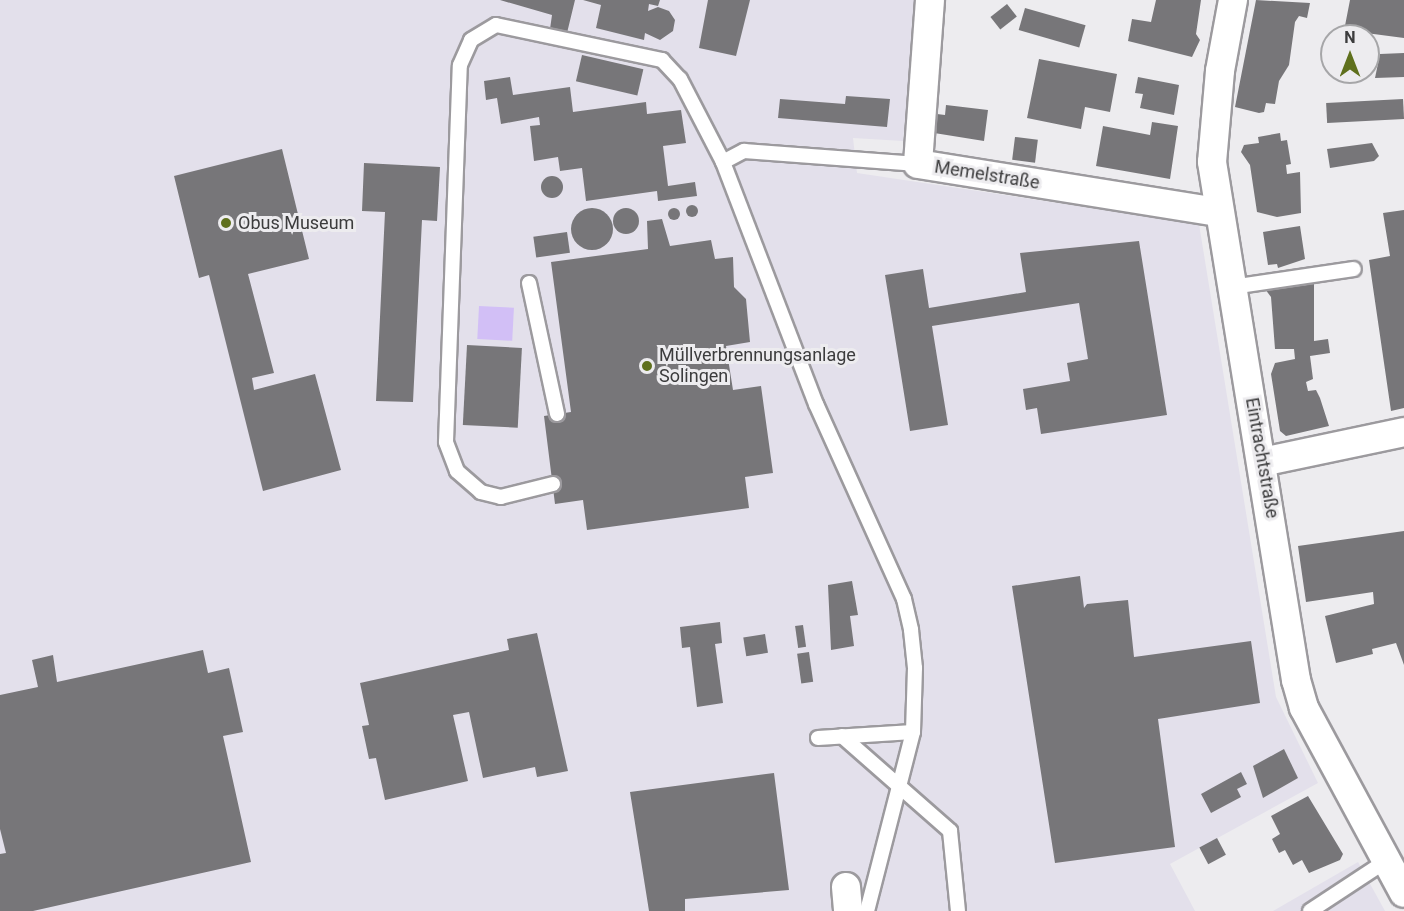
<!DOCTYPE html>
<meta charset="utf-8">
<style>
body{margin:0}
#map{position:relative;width:1404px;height:911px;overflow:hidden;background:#edecef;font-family:Roboto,sans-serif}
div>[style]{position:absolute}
.built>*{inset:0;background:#e3e0eb}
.water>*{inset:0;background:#d2bff6;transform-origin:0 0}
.building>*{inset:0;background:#777679;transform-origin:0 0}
.round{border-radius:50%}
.roads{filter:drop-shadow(2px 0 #9c9a9e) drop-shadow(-2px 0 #9c9a9e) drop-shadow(0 2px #9c9a9e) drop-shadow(0 -2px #9c9a9e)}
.service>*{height:14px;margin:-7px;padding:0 7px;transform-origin:7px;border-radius:7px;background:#fff}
.minor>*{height:28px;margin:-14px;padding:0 14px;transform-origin:14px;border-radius:14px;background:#fff}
.dots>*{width:16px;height:16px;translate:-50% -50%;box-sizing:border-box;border:3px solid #edecef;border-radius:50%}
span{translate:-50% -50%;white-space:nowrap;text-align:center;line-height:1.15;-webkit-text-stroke:6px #edecef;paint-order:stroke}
.street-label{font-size:18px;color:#3c3c3d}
.poi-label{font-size:18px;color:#3c3c3d}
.left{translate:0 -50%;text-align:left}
.north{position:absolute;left:1320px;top:24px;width:60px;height:60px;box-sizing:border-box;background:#edecef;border:2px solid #a6a6a8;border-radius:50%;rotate:0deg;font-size:16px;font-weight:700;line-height:24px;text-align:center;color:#3c3c3d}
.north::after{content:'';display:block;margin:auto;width:21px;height:27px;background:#5f701d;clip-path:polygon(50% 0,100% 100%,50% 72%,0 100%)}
</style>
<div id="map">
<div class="built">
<i style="clip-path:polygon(0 0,930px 0,915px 18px,903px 141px,853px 138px,857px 173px,1199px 224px,1276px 697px,1318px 783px,1170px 864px,1195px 911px,0 911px)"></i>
<i style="clip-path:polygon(1358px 862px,1385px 911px,1273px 911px)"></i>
</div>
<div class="water">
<i style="left:479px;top:306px;width:35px;height:33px;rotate:3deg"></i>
</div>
<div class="building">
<i style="clip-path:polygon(500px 0,575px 0,567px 33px,550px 29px,552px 15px)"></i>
<i style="clip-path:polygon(583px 0,660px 0,658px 6px,649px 4px,648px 11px,658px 7px,669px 11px,675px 20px,673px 31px,660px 40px,645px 33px,644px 40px,596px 28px,601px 5px)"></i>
<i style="clip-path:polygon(708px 0,750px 0,736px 56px,699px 48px)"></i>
<i style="clip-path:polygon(1156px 0,1201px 0,1196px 34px,1200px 40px,1192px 57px,1128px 41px,1132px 19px,1151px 22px)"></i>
<i style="clip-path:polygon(1256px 0,1310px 3px,1307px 18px,1299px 16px,1295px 22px,1289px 65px,1279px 81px,1275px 104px,1266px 103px,1264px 112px,1259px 113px,1235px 107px)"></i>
<i style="clip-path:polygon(1350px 0,1404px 0,1404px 38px,1366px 33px,1343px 36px)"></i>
<i style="left:1007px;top:4px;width:16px;height:21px;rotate:52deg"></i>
<i style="left:1025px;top:8px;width:63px;height:23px;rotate:16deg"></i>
<i style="clip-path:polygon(1404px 53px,1404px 77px,1375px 78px,1380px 54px)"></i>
<i style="left:582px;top:55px;width:63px;height:27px;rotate:13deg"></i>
<i style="clip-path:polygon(1039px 59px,1117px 74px,1110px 112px,1085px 107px,1081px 129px,1027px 118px)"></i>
<i style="clip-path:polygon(510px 77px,513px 95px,570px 87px,573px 112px,646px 102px,647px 114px,681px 110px,686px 143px,663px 146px,668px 186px,695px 182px,697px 196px,658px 201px,657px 191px,586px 201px,582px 168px,560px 171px,558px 157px,534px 161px,530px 126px,540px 125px,539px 117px,501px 124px,497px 98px,486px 100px,484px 81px)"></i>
<i style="clip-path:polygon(1138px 77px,1179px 85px,1174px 115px,1140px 108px,1143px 94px,1135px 93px)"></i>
<i style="clip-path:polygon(846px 96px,890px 99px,887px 127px,778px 118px,780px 99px,845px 104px)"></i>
<i style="left:1403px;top:99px;width:20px;height:77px;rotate:87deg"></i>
<i style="clip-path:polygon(946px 105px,988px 110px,984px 141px,928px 132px,929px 113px,945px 115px)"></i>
<i style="clip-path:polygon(1152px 122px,1178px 126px,1170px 179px,1096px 166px,1103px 126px,1150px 135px)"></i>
<i style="clip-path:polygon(1280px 133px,1281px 141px,1287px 140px,1291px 164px,1286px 165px,1287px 174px,1300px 172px,1301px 213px,1277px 217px,1257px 212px,1250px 165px,1241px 152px,1244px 145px,1259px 143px,1258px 137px)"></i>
<i style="left:1015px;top:137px;width:23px;height:23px;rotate:7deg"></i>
<i style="clip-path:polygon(1372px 143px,1379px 156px,1374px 161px,1330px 168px,1327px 149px)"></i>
<i style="clip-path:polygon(282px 149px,309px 259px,248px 274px,274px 373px,252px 378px,254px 390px,315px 374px,341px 470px,263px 491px,209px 275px,199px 278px,174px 176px)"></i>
<i style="clip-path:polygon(364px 163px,440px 167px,437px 221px,422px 220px,413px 402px,376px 401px,385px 212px,362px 211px)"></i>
<i class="round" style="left:541px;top:176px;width:22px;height:22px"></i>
<i class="round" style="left:686px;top:205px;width:12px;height:12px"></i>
<i class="round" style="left:668px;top:208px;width:12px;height:12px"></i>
<i class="round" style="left:571px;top:208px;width:42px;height:42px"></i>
<i class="round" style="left:613px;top:208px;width:26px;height:26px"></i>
<i style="clip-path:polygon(1404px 210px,1404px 408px,1391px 411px,1369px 260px,1390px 256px,1383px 213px)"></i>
<i style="clip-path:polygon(662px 219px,670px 246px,711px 240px,715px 259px,733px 257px,734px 287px,746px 299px,750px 342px,726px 346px,733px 390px,761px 386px,773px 473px,745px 477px,749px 508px,587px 530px,583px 500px,555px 504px,544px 416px,571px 412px,551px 262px,648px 249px,647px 221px)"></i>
<i style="clip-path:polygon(1300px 226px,1305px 259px,1278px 268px,1277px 264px,1268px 265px,1263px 232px)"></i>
<i style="left:567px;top:232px;width:21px;height:34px;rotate:82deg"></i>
<i style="clip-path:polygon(1139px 241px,1167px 415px,1041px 434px,1037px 408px,1026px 410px,1023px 389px,1070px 381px,1067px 363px,1088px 359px,1079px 303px,932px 326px,948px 425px,910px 431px,885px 275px,923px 269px,929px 308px,1026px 292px,1020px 253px)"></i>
<i style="clip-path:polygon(1302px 281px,1302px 286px,1314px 283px,1314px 341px,1328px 339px,1330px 353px,1310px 356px,1313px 379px,1306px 382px,1308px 391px,1316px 390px,1320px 398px,1329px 426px,1286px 436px,1280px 431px,1271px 374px,1275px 363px,1295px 359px,1294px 349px,1275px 349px,1271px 297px,1265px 289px)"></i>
<i style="left:467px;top:345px;width:55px;height:80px;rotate:3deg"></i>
<i style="clip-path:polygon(1404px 531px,1404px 665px,1396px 643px,1372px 649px,1373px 654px,1336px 663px,1325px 616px,1374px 604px,1373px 592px,1306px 602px,1298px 546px)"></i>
<i style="clip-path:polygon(1080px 576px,1084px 608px,1087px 604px,1128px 600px,1134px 657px,1251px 641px,1260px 703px,1158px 719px,1175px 847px,1055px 863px,1012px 586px)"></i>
<i style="clip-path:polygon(852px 581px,858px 615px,850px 616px,854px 646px,831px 650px,828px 585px)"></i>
<i style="clip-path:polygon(720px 622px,722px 643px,715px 644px,723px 703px,697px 707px,690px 647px,682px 648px,680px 627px)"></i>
<i style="left:803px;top:625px;width:22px;height:8px;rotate:82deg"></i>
<i style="clip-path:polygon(537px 633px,568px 771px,537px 777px,535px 767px,483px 778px,469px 712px,453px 715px,468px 781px,385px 800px,376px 758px,369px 759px,362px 726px,369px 725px,360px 683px,509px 650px,507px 639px)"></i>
<i style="left:765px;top:634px;width:19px;height:22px;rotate:81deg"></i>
<i style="clip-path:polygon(203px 650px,208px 673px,229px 668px,243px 732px,223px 736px,251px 862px,33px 911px,0 911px,0 854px,6px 853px,0 829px,0 695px,38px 687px,32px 660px,53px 655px,57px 682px)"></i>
<i style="left:809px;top:652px;width:30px;height:12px;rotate:82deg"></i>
<i style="clip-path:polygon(1284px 749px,1298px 778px,1263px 798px,1253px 766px)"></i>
<i style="clip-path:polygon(1241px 772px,1247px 784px,1237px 789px,1241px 797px,1211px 813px,1201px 794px)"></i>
<i style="clip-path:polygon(774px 773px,789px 890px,685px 899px,685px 911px,649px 911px,630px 792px)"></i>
<i style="clip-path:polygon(1308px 796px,1343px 854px,1340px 860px,1309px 873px,1302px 860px,1293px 865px,1285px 850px,1279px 853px,1272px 839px,1280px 834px,1271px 816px)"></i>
<i style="left:1217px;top:838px;width:19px;height:20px;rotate:62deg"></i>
</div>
<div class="roads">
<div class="service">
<i style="left:723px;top:162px;width:24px;rotate:-28deg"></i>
<i style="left:744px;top:151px;width:174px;rotate:4.3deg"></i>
<i style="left:529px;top:283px;width:134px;rotate:77.9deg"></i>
<i style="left:1232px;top:287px;width:123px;rotate:-8.4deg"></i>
<i style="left:553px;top:484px;width:54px;rotate:166deg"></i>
<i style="left:501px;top:497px;width:21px;rotate:-166deg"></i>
<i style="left:481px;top:492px;width:32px;rotate:-139deg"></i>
<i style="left:457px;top:471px;width:31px;rotate:-111deg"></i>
<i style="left:446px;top:442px;width:377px;rotate:-87.9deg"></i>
<i style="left:460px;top:65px;width:27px;rotate:-66deg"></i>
<i style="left:471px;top:40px;width:29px;rotate:-31deg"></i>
<i style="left:496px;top:25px;width:170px;rotate:11.9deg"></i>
<i style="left:662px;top:60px;width:26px;rotate:47deg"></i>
<i style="left:680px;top:79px;width:93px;rotate:62.6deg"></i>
<i style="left:723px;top:162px;width:259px;rotate:69deg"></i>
<i style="left:816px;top:404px;width:214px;rotate:65.7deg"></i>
<i style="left:904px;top:599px;width:32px;rotate:77deg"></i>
<i style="left:911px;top:630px;width:38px;rotate:84deg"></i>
<i style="left:915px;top:668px;width:64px;rotate:91.8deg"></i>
<i style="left:913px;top:732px;width:185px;rotate:104.4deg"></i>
<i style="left:842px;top:736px;width:144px;rotate:41.3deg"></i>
<i style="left:950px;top:831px;width:80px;rotate:84.3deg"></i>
<i style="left:818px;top:738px;width:95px;rotate:-3.6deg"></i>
<i style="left:1310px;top:911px;width:91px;rotate:-33.3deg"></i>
</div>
<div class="minor">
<i style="left:930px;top:0;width:164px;rotate:94.2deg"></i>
<i style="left:918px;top:164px;width:305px;rotate:9.1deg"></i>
<i style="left:1233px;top:0;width:72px;rotate:100.4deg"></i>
<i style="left:1220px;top:71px;width:91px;rotate:95deg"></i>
<i style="left:1212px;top:162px;width:525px;rotate:80.79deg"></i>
<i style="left:1296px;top:680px;width:29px;rotate:74deg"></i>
<i style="left:1304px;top:708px;width:210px;rotate:61.6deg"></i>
<i style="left:1262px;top:462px;width:145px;rotate:-11.9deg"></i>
<i style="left:846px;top:887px;width:24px;rotate:85deg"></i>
</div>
</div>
<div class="dots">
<i style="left:226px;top:223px;background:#5f701d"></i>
<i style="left:647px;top:366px;background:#5f701d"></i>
</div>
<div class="street-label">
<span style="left:987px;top:175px;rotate:9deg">Memelstraße</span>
<span style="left:1262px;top:458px;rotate:80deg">Eintrachtstraße</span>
</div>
<div class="poi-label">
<span class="left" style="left:238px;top:223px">Obus Museum</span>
<span class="left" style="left:659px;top:366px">Müllverbrennungsanlage<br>Solingen</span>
</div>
<div class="north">N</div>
</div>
